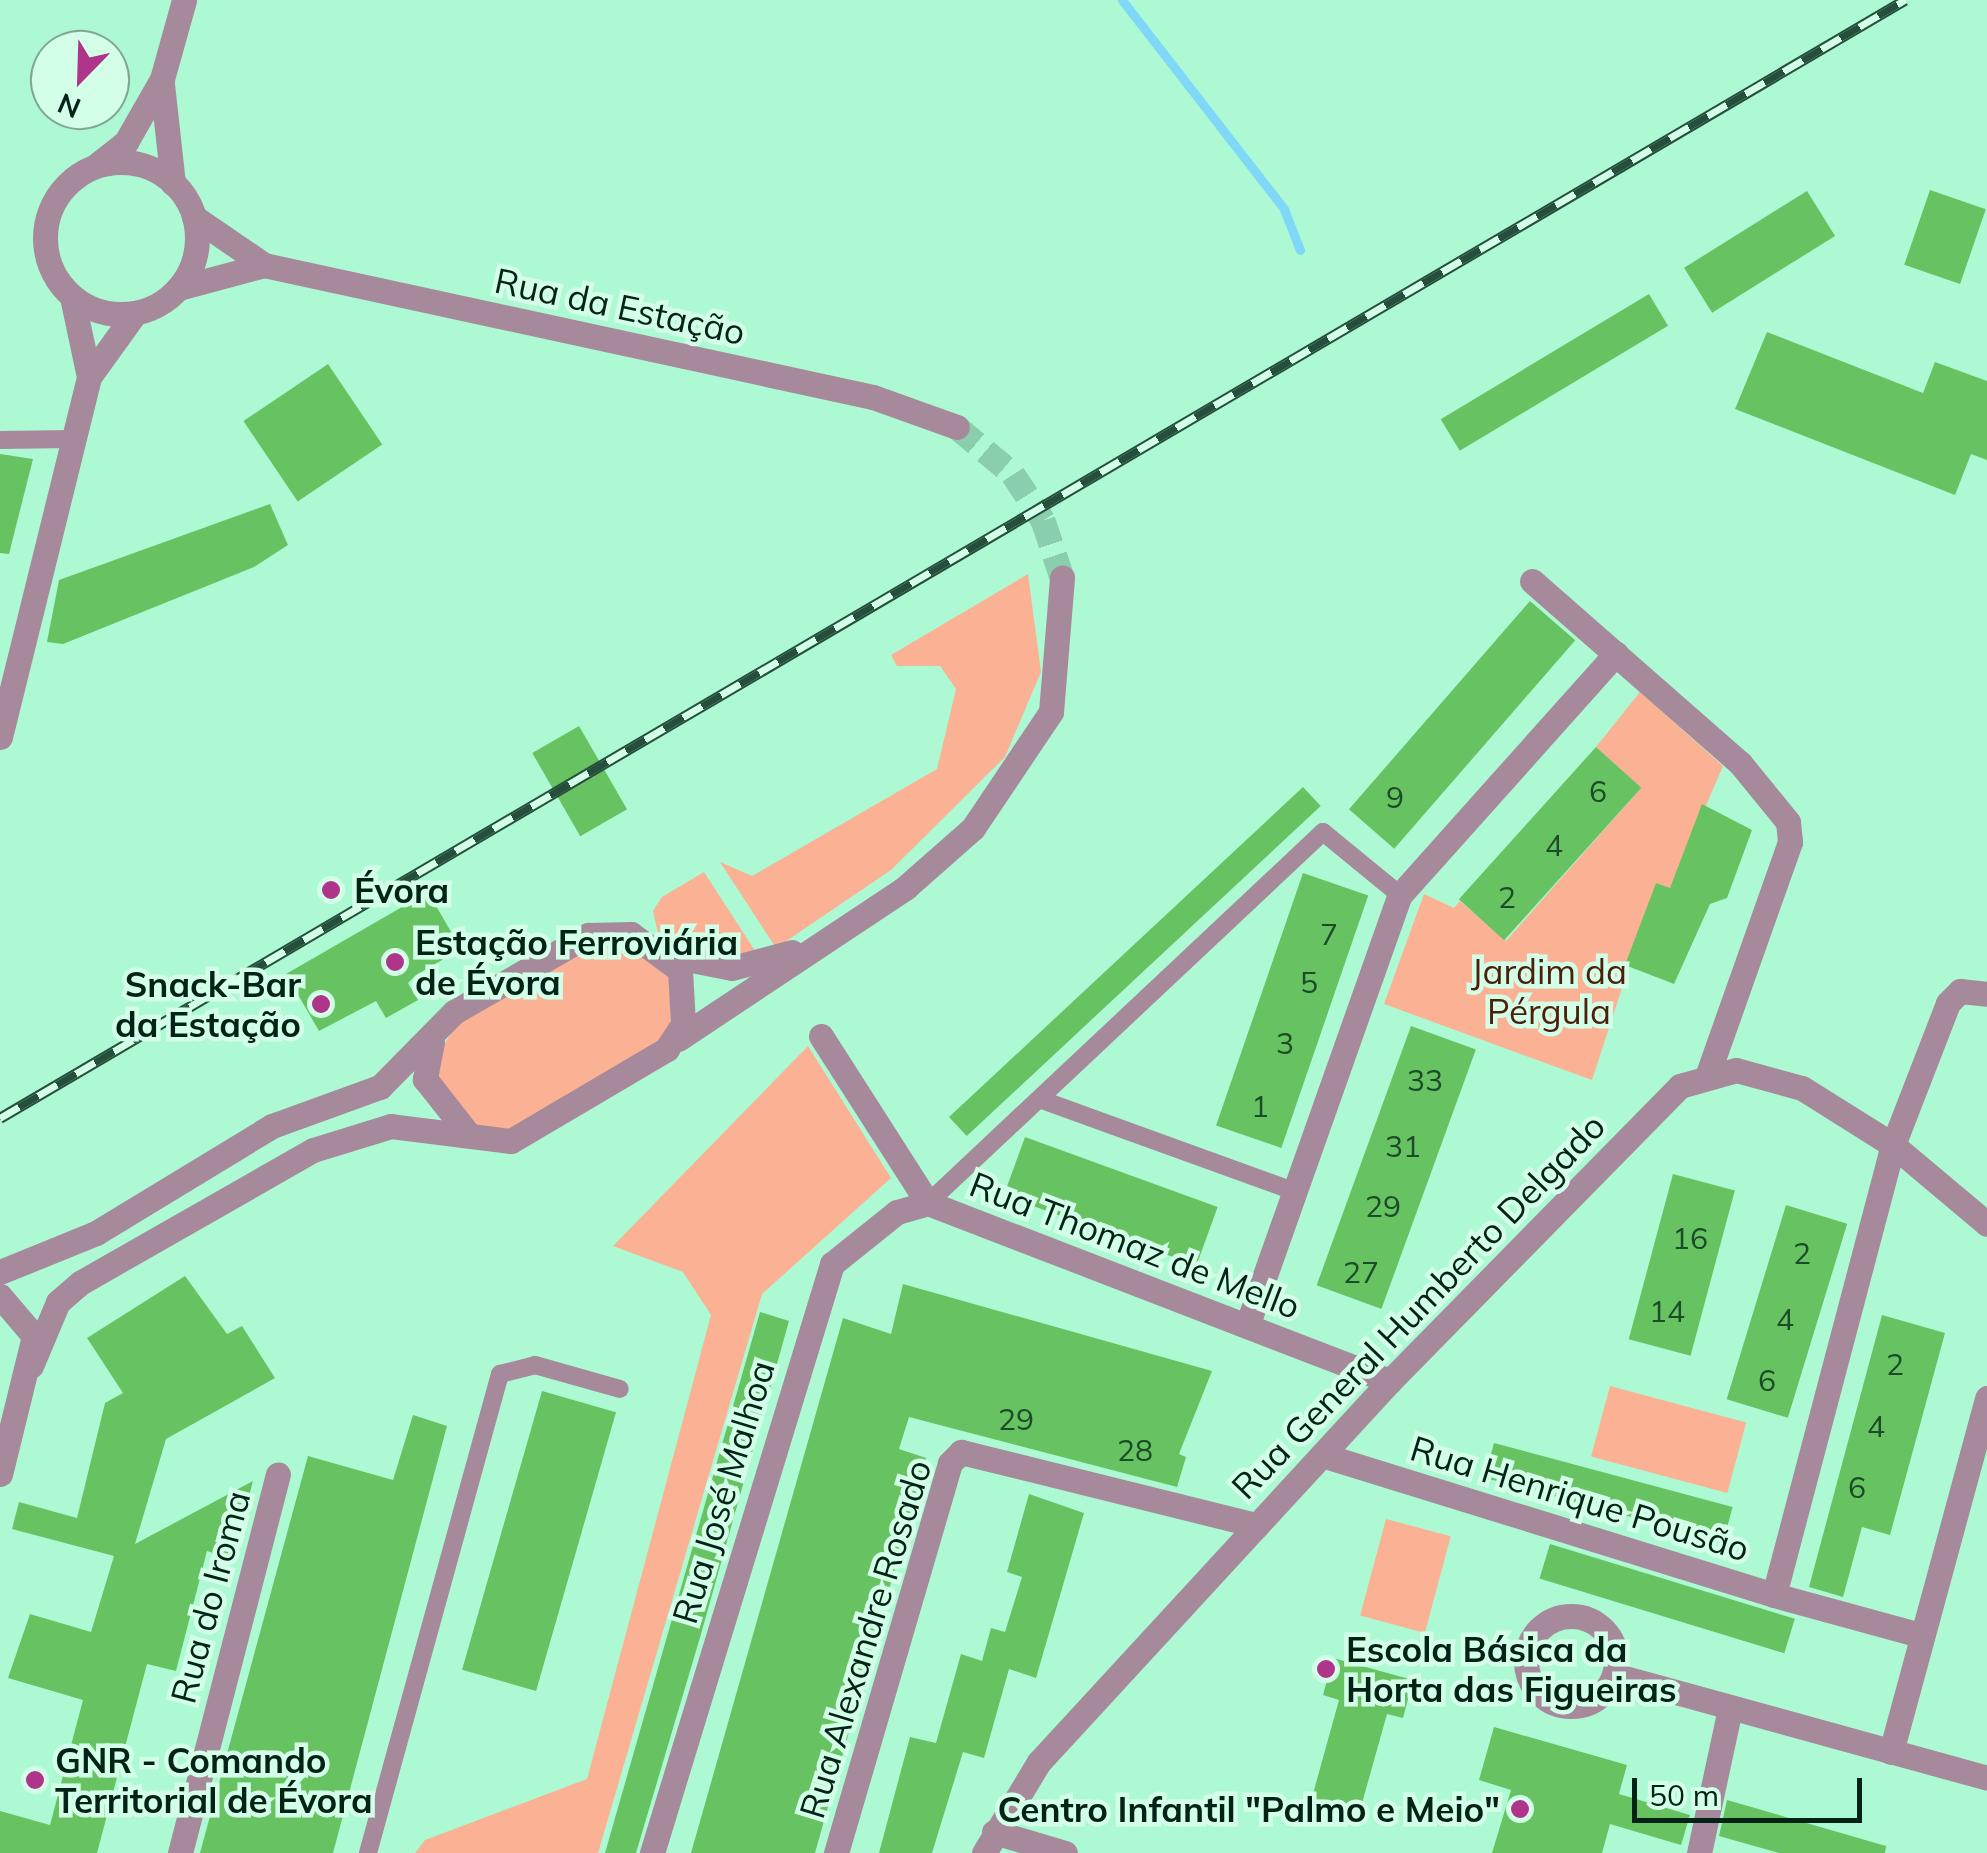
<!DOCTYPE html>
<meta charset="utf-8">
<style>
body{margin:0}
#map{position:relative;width:1987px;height:1853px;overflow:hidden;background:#adf9d4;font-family:Mulish,sans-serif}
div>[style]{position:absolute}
.green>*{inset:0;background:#fbb193;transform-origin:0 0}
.stream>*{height:9px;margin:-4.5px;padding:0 4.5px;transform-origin:4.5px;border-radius:4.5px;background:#7fd8f8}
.building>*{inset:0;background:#67c362;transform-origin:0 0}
.tertiary-tunnel>*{height:25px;margin-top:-12.5px;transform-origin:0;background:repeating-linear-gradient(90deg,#8bceae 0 25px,transparent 0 37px)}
.service>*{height:18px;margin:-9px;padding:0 9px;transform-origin:9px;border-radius:9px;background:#a68a9b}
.minor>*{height:25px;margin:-12.5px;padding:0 12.5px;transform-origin:12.5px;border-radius:12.5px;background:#a68a9b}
.minor>.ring{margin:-12.5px;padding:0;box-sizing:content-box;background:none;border:25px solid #a68a9b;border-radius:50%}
.tertiary>*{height:25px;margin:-12.5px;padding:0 12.5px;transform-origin:12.5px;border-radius:12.5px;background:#a68a9b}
.tertiary>.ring{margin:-12.5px;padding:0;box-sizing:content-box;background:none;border:25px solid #a68a9b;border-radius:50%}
.rail>*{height:11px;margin-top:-5.5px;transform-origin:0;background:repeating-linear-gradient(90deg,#d3ffe8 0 22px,#254e3c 0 44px);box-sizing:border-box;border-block:2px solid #254e3c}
.dots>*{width:28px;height:28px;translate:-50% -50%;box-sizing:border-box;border:5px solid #d3ffe8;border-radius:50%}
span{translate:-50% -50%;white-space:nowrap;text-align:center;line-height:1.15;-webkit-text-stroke:9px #d3ffe8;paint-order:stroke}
.number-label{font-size:30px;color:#1c4b29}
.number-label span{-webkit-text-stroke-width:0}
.street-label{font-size:35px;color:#032316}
.poi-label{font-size:35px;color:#032316;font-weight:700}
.left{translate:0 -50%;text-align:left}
.right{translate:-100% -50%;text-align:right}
.park-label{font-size:35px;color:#4d1f0a}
.north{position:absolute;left:30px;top:30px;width:100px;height:100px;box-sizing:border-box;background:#d3ffe8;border:2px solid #80a794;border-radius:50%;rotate:203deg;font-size:28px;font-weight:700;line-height:40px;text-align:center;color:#032316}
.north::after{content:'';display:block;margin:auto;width:35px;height:45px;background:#ae3589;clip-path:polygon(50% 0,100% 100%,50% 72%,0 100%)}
.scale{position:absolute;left:1632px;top:1778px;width:230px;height:45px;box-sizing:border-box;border:5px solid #032316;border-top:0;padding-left:12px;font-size:30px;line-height:35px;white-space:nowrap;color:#032316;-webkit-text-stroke:8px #d3ffe8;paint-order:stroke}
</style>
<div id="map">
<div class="green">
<i style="clip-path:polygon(1028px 574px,1041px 672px,1005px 757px,891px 870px,776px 948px,720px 862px,752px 876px,937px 769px,956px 689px,940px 666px,897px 666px,891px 655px)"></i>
<i style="clip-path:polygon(1640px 692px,1723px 766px,1670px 889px,1656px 884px,1592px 1080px,1384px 1004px,1424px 894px,1454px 908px,1460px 901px,1506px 941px,1641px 788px,1596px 747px)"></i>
<i style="clip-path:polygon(704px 872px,759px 957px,730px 960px,659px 937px,653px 911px,662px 897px)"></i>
<i style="clip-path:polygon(619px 942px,672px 978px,670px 1036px,511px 1129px,478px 1127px,445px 1101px,433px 1062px,460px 1019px,588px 945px)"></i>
<i style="clip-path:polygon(808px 1046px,891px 1178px,762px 1294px,598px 1853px,415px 1853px,425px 1840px,587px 1779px,711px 1315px,683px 1272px,613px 1246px)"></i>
<i style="left:1610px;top:1386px;width:141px;height:73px;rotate:15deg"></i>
<i style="left:1386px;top:1519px;width:67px;height:100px;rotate:15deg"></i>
</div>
<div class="stream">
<i style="left:1122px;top:0;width:264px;rotate:52.2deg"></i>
<i style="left:1284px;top:209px;width:44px;rotate:68.7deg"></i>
</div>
<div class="building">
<i style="left:1930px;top:190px;width:59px;height:79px;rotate:19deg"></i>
<i style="left:1807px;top:191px;width:53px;height:145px;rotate:58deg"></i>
<i style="left:1649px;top:294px;width:37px;height:243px;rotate:59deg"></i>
<i style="clip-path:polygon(1767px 332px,1923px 393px,1935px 362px,1987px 381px,1987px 460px,1971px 454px,1955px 495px,1735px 409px)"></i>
<i style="left:328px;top:364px;width:97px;height:102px;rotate:56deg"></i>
<i style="clip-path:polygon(0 454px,33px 459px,9px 554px,0 553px)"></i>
<i style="clip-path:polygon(270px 504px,288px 545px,254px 567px,63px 644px,47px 642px,59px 580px)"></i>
<i style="left:1530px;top:601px;width:60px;height:276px;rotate:41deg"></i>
<i style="left:579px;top:726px;width:96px;height:54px;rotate:60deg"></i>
<i style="left:1596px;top:747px;width:61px;height:205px;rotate:42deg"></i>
<i style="left:1303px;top:787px;width:26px;height:484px;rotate:47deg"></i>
<i style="clip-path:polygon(1702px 804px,1752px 830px,1727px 898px,1710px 904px,1674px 984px,1625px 965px,1656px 883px,1670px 888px)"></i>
<i style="left:1303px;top:873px;width:69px;height:267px;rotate:19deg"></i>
<i style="clip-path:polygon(428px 892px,461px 949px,416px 975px,408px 983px,418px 1000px,386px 1018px,376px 1001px,319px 1031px,286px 974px)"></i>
<i style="left:1411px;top:1026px;width:69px;height:276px;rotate:20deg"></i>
<i style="left:1025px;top:1137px;width:205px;height:62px;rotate:20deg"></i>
<i style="left:1673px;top:1174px;width:64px;height:171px;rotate:15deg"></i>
<i style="left:1786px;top:1205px;width:64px;height:203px;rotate:17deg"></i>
<i style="clip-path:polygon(185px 1276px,227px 1334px,242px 1326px,275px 1378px,166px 1439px,135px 1544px,253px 1481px,232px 1559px,207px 1551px,176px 1671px,147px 1664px,97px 1853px,0 1853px,0 1811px,50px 1825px,83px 1700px,8px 1678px,30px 1614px,91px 1632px,114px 1556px,12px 1529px,19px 1502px,77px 1518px,105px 1403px,123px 1393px,87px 1338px)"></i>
<i style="clip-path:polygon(903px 1284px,1212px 1371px,1179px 1454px,1186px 1457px,1177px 1487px,909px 1417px,899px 1449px,926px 1458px,815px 1853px,691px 1853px,843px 1318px,891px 1334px)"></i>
<i style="clip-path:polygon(760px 1312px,789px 1321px,701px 1634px,636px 1853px,605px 1853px)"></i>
<i style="clip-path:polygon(1882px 1315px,1945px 1333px,1890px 1535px,1862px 1527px,1843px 1597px,1809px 1587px)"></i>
<i style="left:542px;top:1391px;width:77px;height:290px;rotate:16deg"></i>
<i style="clip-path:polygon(413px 1415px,447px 1426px,333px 1853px,200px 1853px,308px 1456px,393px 1480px)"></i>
<i style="left:1494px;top:1443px;width:247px;height:36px;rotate:15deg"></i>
<i style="clip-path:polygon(1029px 1494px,1084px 1513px,1036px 1678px,1009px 1669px,984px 1758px,963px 1752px,932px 1853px,879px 1853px,910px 1737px,936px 1743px,961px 1654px,982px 1661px,991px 1628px,1005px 1632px,1022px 1577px,1007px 1572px)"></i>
<i style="left:1550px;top:1544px;width:256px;height:36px;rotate:17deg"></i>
<i style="clip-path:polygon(1333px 1658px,1413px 1680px,1403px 1718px,1387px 1714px,1359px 1814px,1311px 1801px,1339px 1700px,1323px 1695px)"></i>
<i style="clip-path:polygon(1494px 1727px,1627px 1765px,1619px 1794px,1690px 1815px,1681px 1845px,1610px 1824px,1602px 1853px,1492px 1853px,1511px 1790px,1479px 1780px)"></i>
<i style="clip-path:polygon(1727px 1800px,1886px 1846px,1885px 1853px,1779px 1853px,1719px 1836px)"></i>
</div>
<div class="tertiary-tunnel">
<i style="left:957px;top:427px;width:73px;rotate:40deg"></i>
<i style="left:1013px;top:474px;width:55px;rotate:56.9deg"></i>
<i style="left:1043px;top:520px;width:60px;rotate:71.6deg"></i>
</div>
<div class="service">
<i style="left:0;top:440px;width:73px;rotate:-0.8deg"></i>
<i style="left:1042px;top:1100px;width:268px;rotate:19.9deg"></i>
<i style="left:928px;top:1203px;width:542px;rotate:-43.21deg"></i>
<i style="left:1323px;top:832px;width:99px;rotate:39.3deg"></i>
<i style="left:368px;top:1853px;width:497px;rotate:-74.6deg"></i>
<i style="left:500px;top:1374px;width:36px;rotate:-14deg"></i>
<i style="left:535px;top:1365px;width:88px;rotate:15.8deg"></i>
</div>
<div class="minor">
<i style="left:72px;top:297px;width:82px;rotate:78deg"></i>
<i style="left:1532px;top:581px;width:276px;rotate:41.2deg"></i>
<i style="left:1740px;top:763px;width:76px;rotate:50.9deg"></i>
<i style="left:1788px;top:822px;width:20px;rotate:84deg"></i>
<i style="left:1790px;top:842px;width:246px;rotate:109.5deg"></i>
<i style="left:0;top:737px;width:371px;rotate:-76.1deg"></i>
<i style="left:89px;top:377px;width:79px;rotate:-54.3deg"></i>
<i style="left:821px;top:1036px;width:198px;rotate:57.4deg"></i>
<i style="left:928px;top:1203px;width:495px;rotate:21.1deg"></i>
<i style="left:1247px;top:1326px;width:457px;rotate:-70.5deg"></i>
<i style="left:1400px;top:895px;width:324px;rotate:-48.2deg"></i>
<i style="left:1322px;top:1455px;width:473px;rotate:17.2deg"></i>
<i style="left:1774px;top:1595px;width:465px;rotate:-75.2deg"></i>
<i style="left:1893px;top:1145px;width:152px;rotate:-68.8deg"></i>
<i style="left:1948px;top:1003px;width:17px;rotate:-45deg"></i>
<i style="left:1960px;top:991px;width:27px;rotate:6deg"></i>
<i style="left:1774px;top:1595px;width:151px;rotate:15.3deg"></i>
<i class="ring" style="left:1526px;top:1616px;width:65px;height:65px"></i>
<i style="left:1614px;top:1675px;width:387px;rotate:15.4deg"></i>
<i style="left:1891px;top:1752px;width:367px;rotate:-74.8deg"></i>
<i style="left:994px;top:1832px;width:74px;rotate:16.5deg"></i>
<i style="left:180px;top:1853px;width:391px;rotate:-75.5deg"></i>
<i style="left:652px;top:1853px;width:616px;rotate:-73.01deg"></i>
<i style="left:832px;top:1264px;width:83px;rotate:-38.7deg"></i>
<i style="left:897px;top:1212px;width:32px;rotate:-16deg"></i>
<i style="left:836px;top:1853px;width:406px;rotate:-73.7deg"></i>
<i style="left:950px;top:1463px;width:16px;rotate:-45deg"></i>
<i style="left:961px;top:1452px;width:305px;rotate:13.9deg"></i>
<i style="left:984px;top:1853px;width:106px;rotate:-58.9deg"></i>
<i style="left:1039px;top:1762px;width:518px;rotate:-47.35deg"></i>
<i style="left:1390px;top:1381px;width:414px;rotate:-45.5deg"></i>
<i style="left:1680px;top:1086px;width:58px;rotate:-15.9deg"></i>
<i style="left:1736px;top:1070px;width:68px;rotate:15.3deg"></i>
<i style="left:1802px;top:1088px;width:107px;rotate:32.1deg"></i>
<i style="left:1893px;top:1145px;width:123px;rotate:40deg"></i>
<i style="left:1699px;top:1853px;width:148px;rotate:-77.9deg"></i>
</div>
<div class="tertiary">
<i style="left:162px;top:84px;width:100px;rotate:83.7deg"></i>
<i class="ring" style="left:45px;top:162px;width:127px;height:127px"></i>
<i style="left:98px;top:164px;width:36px;rotate:-38deg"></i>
<i style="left:126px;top:142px;width:73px;rotate:-60.3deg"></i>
<i style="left:162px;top:79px;width:82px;rotate:-74.4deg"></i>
<i style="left:194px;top:217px;width:85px;rotate:34.4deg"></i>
<i style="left:264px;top:265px;width:623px;rotate:12.23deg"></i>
<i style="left:873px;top:397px;width:89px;rotate:19.7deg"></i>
<i style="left:179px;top:288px;width:88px;rotate:-15.1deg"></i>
<i style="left:666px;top:955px;width:67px;rotate:11.1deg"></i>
<i style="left:732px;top:968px;width:62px;rotate:-14.9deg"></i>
<i style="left:678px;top:1039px;width:273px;rotate:-33.6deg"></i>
<i style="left:905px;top:888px;width:91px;rotate:-41.4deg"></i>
<i style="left:973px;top:828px;width:140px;rotate:-56.1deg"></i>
<i style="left:1051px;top:712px;width:135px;rotate:-85.3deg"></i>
<i style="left:432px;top:1042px;width:38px;rotate:101deg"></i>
<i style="left:425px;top:1079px;width:65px;rotate:51.9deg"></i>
<i style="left:0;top:1272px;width:104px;rotate:-22.1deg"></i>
<i style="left:96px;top:1233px;width:206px;rotate:-31.3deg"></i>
<i style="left:272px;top:1126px;width:115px;rotate:-19.9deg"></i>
<i style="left:380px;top:1087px;width:105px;rotate:-45.4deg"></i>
<i style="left:454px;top:1012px;width:155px;rotate:-29.9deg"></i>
<i style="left:588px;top:935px;width:43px;rotate:-1.3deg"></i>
<i style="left:631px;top:934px;width:61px;rotate:36.3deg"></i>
<i style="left:680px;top:970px;width:54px;rotate:86.8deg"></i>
<i style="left:683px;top:1024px;width:30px;rotate:123deg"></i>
<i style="left:667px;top:1049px;width:181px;rotate:149.5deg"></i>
<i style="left:511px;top:1141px;width:121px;rotate:-172.9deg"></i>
<i style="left:391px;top:1126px;width:82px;rotate:162.9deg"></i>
<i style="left:313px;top:1150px;width:268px;rotate:150.3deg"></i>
<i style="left:80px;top:1283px;width:29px;rotate:139deg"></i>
<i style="left:58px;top:1302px;width:69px;rotate:112.9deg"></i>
<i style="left:0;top:1296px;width:52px;rotate:49.6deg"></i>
<i style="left:34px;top:1336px;width:142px;rotate:103.8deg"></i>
</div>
<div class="rail">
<i style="left:0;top:1118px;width:2209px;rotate:-30.41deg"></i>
</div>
<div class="dots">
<i style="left:331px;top:890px;background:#ae3589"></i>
<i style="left:395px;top:962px;background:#ae3589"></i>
<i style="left:321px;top:1004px;background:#ae3589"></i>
<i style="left:1326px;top:1669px;background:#ae3589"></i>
<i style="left:35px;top:1780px;background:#ae3589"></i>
<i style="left:1520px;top:1809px;background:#ae3589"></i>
</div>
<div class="number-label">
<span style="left:1598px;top:791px">6</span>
<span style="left:1395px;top:797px">9</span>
<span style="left:1554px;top:845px">4</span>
<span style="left:1507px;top:897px">2</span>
<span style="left:1329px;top:934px">7</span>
<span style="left:1309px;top:982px">5</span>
<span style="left:1285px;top:1043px">3</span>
<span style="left:1425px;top:1080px">33</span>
<span style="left:1260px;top:1106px">1</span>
<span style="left:1403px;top:1146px">31</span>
<span style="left:1383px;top:1206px">29</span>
<span style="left:1690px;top:1238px">16</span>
<span style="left:1802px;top:1253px">2</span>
<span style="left:1361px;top:1272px">27</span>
<span style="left:1667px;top:1311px">14</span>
<span style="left:1785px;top:1319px">4</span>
<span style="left:1895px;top:1364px">2</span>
<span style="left:1767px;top:1380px">6</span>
<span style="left:1016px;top:1419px">29</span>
<span style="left:1876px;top:1426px">4</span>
<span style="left:1135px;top:1450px">28</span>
<span style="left:1857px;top:1487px">6</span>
</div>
<div class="street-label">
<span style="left:620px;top:306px;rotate:12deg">Rua da Estação</span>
<span style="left:1135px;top:1245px;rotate:21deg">Rua Thomaz de Mello</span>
<span style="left:1418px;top:1306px;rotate:-46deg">Rua General Humberto Delgado</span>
<span style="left:723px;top:1492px;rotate:-73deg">Rua José Malhoa</span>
<span style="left:1580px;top:1498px;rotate:17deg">Rua Henrique Pousão</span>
<span style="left:210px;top:1597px;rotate:-75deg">Rua do Iroma</span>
<span style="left:865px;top:1639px;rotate:-73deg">Rua Alexandre Rosado</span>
</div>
<div class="poi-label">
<span class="left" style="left:354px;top:890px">Évora</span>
<span class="left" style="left:415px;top:962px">Estação Ferroviária<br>de Évora</span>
<span class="right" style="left:301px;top:1004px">Snack-Bar<br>da Estação</span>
<span class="left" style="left:1346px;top:1669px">Escola Básica da<br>Horta das Figueiras</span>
<span class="left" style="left:55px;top:1780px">GNR - Comando<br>Territorial de Évora</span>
<span class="right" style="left:1500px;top:1809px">Centro Infantil "Palmo e Meio"</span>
</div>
<div class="park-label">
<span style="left:1549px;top:991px">Jardim da<br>Pérgula</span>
</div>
<div class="north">N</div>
<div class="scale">50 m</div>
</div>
